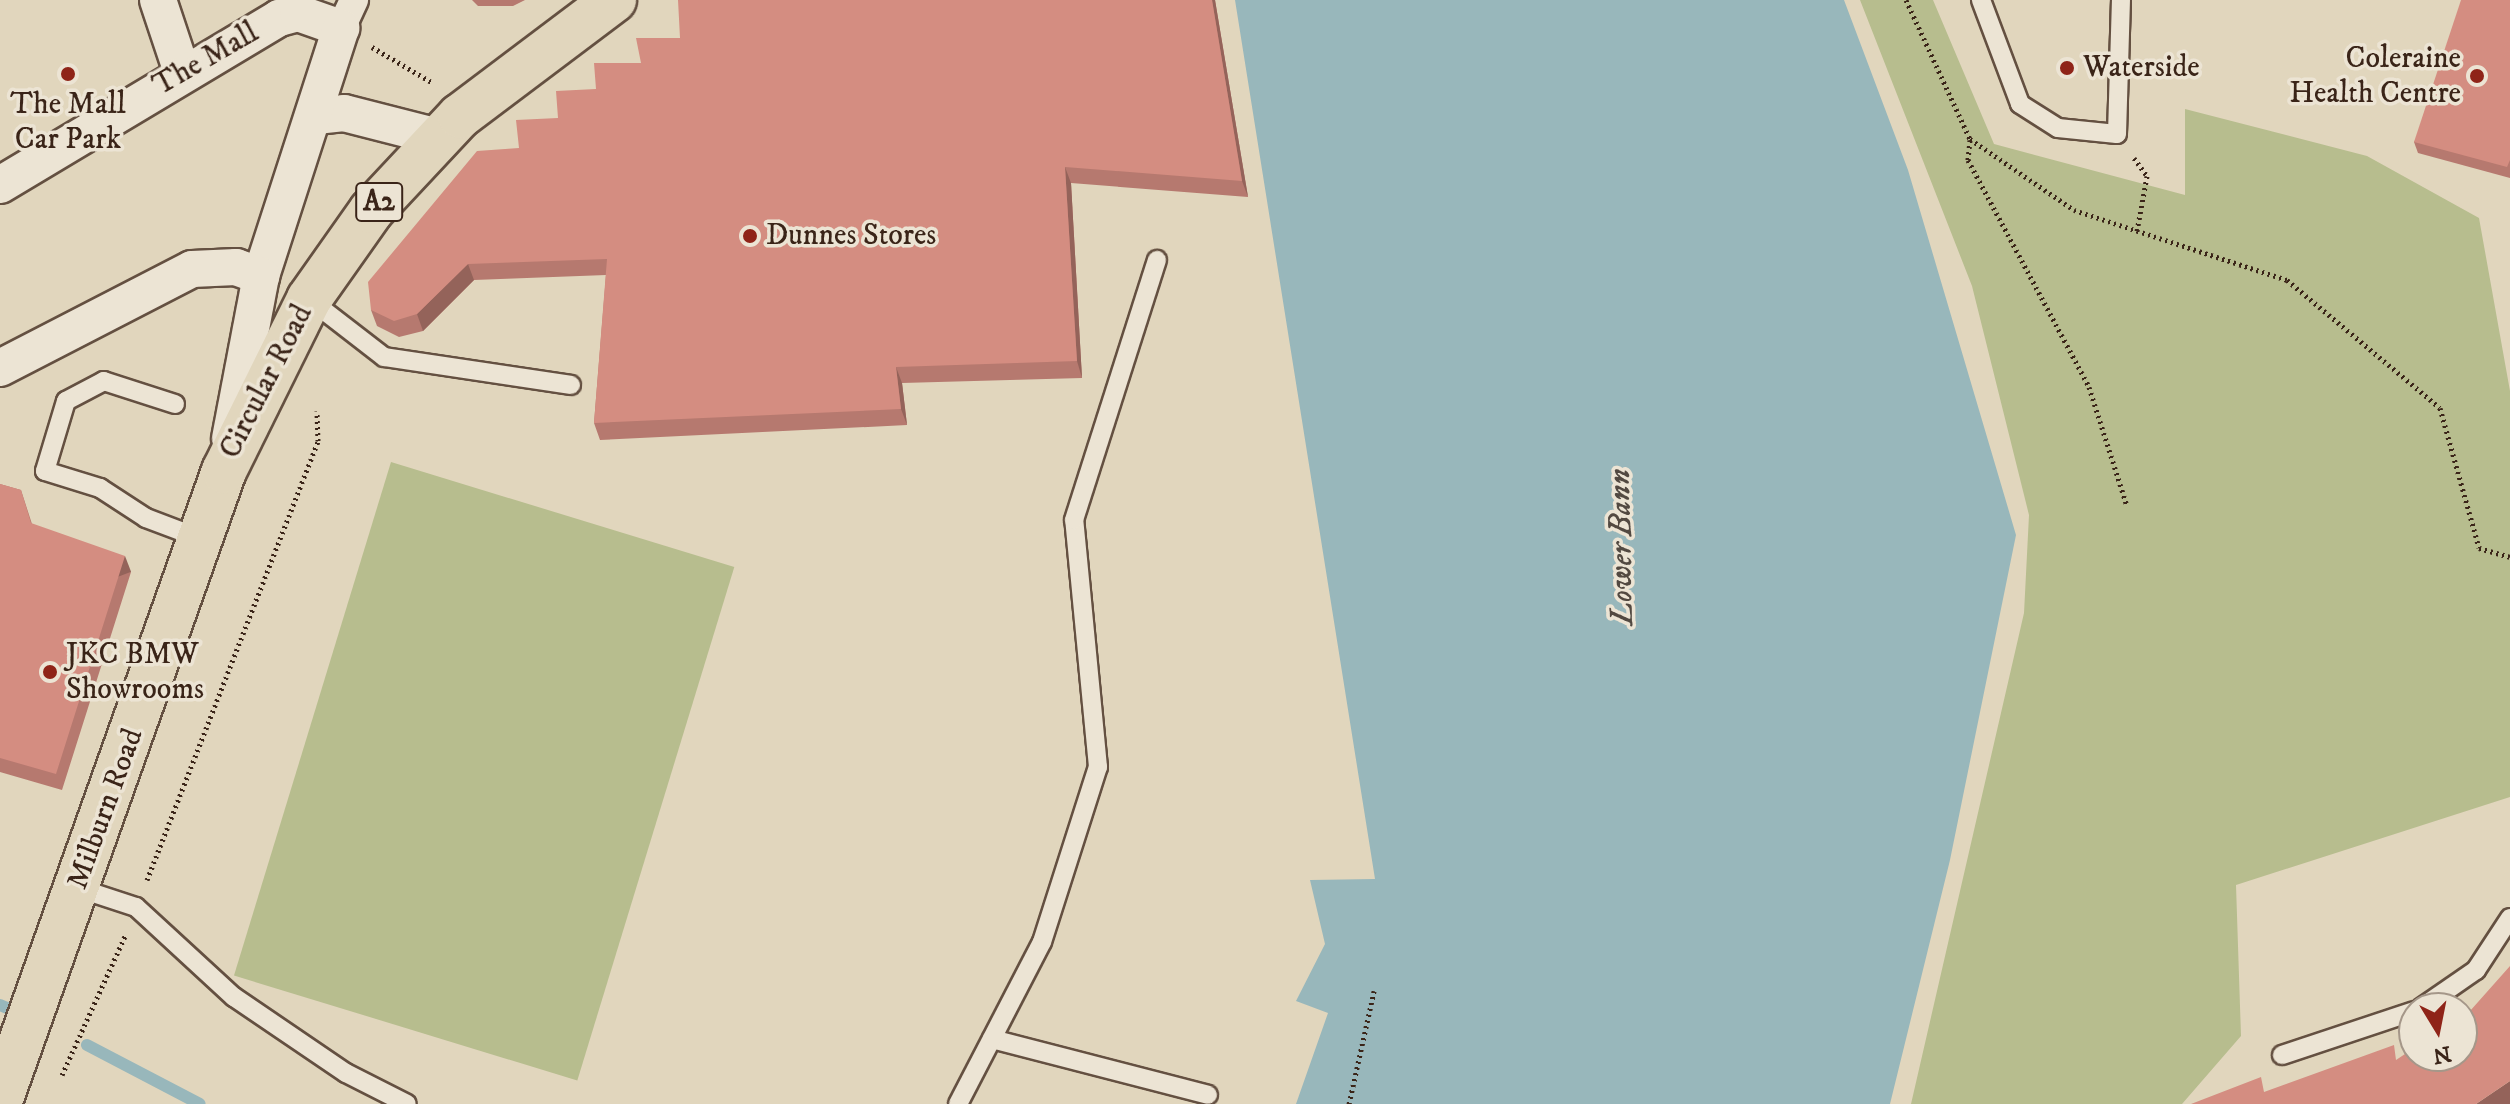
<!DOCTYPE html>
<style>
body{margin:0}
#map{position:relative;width:2510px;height:1104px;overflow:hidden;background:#e1d6bd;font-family:"IM FELL DW Pica",serif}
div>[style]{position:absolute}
.green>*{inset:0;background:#b7bd8e;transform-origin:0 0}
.water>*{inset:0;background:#98b7bb}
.stream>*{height:12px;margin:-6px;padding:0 6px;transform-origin:6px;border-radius:6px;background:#98b7bb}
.path>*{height:5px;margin-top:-2.5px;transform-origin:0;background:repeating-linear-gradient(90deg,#3a2418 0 2px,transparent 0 6px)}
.roads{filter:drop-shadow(2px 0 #645041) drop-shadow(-2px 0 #645041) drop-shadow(0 2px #645041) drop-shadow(0 -2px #645041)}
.service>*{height:18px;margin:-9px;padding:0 9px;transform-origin:9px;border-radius:9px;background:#ece4d4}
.pedestrian>*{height:28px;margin:-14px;padding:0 14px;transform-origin:14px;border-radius:14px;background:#ece4d4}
.minor>*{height:36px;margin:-18px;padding:0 18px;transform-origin:18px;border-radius:18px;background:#ece4d4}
.primary>*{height:44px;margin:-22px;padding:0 22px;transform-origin:22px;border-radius:22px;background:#e1d6bd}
.wall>*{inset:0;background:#b6796f}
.shaded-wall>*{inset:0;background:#94635a;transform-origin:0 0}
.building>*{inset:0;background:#d48d81}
.dots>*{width:22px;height:22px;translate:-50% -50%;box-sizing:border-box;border:4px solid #ece4d4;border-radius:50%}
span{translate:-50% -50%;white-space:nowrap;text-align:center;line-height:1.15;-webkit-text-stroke:7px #ece4d4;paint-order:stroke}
.shield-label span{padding:2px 6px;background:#ece4d4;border:2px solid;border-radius:6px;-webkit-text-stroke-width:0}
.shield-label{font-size:28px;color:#3a2418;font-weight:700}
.poi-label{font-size:30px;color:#3a2418}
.right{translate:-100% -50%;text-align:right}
.left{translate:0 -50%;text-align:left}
.street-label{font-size:30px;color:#3a2418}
.water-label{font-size:32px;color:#524941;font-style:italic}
.north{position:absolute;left:2398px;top:992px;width:80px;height:80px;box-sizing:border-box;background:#ece4d4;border:2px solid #a59789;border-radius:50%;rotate:170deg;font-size:22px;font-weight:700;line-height:32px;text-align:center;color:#3a2418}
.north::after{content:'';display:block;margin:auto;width:28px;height:36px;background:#8f2418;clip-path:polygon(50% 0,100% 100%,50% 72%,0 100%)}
</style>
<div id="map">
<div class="green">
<i style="clip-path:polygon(1860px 0,1933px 0,1994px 144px,2185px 195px,2185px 109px,2367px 156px,2479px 218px,2510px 391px,2510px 797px,2236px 885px,2241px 1036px,2182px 1104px,1911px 1104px,2024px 613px,2029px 515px,1972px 286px)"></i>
<i style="left:391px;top:462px;width:359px;height:537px;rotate:17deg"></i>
</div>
<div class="water">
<i style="clip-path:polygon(1235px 0,1844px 0,1908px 170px,2016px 535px,1950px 860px,1890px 1104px,1296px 1104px,1328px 1013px,1296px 1001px,1325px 944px,1310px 880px,1375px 879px)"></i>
</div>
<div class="stream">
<i style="left:0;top:1005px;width:25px;rotate:23deg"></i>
<i style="left:87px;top:1045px;width:127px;rotate:27.6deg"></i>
</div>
<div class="path">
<i style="left:1906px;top:0;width:153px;rotate:65.3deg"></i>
<i style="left:1970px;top:139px;width:126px;rotate:34.3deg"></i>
<i style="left:2074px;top:210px;width:224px;rotate:18.2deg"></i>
<i style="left:2287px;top:280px;width:199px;rotate:39.9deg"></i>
<i style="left:2440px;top:408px;width:145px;rotate:74.4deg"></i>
<i style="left:2479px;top:548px;width:32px;rotate:16deg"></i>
<i style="left:372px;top:47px;width:71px;rotate:30.5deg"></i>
<i style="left:1970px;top:140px;width:20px;rotate:96deg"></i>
<i style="left:1968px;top:160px;width:257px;rotate:61.9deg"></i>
<i style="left:2089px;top:387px;width:125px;rotate:72.3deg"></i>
<i style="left:2134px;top:158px;width:22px;rotate:54deg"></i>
<i style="left:2147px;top:176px;width:56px;rotate:100.3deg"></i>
<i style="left:147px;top:880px;width:471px;rotate:-68.7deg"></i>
<i style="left:318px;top:441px;width:30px;rotate:-92deg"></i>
<i style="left:62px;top:1075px;width:155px;rotate:-65.6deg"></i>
<i style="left:1349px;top:1104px;width:116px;rotate:-77.5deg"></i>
</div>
<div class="roads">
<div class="service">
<i style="left:1981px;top:0;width:111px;rotate:69.4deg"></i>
<i style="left:2020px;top:104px;width:45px;rotate:32.3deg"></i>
<i style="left:2058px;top:128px;width:59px;rotate:5.8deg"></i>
<i style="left:2117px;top:134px;width:134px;rotate:-88.3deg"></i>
<i style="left:309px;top:299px;width:95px;rotate:37.7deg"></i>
<i style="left:384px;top:357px;width:189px;rotate:8.5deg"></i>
<i style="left:175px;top:404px;width:75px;rotate:-162.1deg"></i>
<i style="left:104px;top:381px;width:43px;rotate:152.2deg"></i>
<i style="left:66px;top:401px;width:73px;rotate:106.7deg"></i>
<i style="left:45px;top:471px;width:58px;rotate:17.2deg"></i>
<i style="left:100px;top:488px;width:55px;rotate:33.1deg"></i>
<i style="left:146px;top:518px;width:57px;rotate:20.7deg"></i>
<i style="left:78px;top:888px;width:61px;rotate:18.1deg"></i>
<i style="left:136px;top:907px;width:133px;rotate:42.6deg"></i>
<i style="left:234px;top:997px;width:135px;rotate:34.2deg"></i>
<i style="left:346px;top:1073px;width:68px;rotate:26.9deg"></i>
<i style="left:2421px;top:1008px;width:67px;rotate:-34.6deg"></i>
<i style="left:2476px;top:970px;width:62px;rotate:-56.8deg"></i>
<i style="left:992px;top:1039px;width:223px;rotate:14.5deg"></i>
<i style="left:2282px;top:1055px;width:139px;rotate:-18.4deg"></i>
<i style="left:958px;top:1104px;width:182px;rotate:-62.6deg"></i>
<i style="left:1042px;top:942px;width:184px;rotate:-72.3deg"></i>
<i style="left:1098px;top:767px;width:248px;rotate:-95.5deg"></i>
<i style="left:1074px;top:520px;width:273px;rotate:-72.3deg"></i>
</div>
<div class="pedestrian">
<i style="left:341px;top:28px;width:31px;rotate:-65deg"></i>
</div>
<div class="minor">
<i style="left:158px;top:0;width:76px;rotate:71.6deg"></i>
<i style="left:316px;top:116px;width:28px;rotate:-6deg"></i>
<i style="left:344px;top:113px;width:97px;rotate:14.3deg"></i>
<i style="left:0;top:185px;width:325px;rotate:-30.9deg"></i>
<i style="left:279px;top:18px;width:20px;rotate:-15deg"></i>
<i style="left:298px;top:13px;width:46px;rotate:19.2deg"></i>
<i style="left:341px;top:28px;width:261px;rotate:107.9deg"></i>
<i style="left:261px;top:276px;width:165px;rotate:100.8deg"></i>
<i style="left:0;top:368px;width:216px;rotate:-27.3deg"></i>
<i style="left:192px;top:269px;width:44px;rotate:-2.6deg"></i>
<i style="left:236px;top:267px;width:27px;rotate:20deg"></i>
</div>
<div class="primary">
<i style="left:0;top:1101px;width:669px;rotate:-70.43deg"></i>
<i style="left:224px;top:471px;width:192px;rotate:-63.7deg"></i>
<i style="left:309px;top:299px;width:108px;rotate:-54.8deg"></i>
<i style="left:371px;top:211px;width:130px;rotate:-46.9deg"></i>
<i style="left:460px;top:116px;width:193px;rotate:-37deg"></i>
</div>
</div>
<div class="wall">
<i style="clip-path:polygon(472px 0,525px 0,513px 6px,478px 6px)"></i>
<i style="clip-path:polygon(1215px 0,1248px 197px,1071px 183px,1082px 378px,902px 383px,907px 425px,600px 440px,594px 423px,606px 275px,474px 280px,423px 331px,399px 337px,377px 326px,371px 310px,519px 148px,596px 89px,641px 63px,680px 38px)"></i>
<i style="clip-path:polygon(2510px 0,2510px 178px,2418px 153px,2414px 142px)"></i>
<i style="clip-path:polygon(0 484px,21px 490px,32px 524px,131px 572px,62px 790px,0 772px)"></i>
</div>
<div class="shaded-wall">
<i style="clip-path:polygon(1212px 0,1215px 0,1248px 197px,1242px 181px)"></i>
<i style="clip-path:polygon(1065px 167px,1071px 183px,1082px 378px,1077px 361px)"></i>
<i style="clip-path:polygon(468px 264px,474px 280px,423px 331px,417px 314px)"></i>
<i style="clip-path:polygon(896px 367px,902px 383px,907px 425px,901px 409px)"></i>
<i style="left:125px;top:556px;width:17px;height:229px;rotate:69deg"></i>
<i style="clip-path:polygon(2510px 1081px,2510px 1104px,2476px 1104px)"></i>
</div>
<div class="building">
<i style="clip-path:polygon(678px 0,1212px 0,1242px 181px,1065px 167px,1077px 361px,896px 367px,901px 409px,594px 423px,607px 259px,468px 264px,417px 314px,394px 321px,371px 310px,368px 282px,477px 151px,519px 148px,516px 120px,558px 118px,556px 91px,596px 89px,594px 63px,641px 63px,636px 38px,680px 38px)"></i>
<i style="clip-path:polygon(2461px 0,2510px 0,2510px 160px,2507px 167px,2414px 142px)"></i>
<i style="clip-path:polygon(0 484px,21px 490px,31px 523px,125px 556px,56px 774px,0 758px)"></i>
<i style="clip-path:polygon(2510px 966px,2510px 1081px,2476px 1104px,2191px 1104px,2261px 1077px,2264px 1092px,2394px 1045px,2396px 1060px,2414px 1048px,2414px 1056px,2462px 1056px,2462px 1016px,2470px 1011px)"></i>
</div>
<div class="dots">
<i style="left:2067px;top:68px;background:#8f2418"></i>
<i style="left:68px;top:74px;background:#8f2418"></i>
<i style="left:2477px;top:76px;background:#8f2418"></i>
<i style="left:750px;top:236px;background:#8f2418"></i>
<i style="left:50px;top:672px;background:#8f2418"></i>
</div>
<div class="shield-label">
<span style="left:379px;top:202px">A2</span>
</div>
<div class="poi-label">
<span class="right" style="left:2461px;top:76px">Coleraine<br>Health Centre</span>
<span class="left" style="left:2083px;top:68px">Waterside</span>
<span style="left:68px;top:122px">The Mall<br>Car Park</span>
<span class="left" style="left:766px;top:236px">Dunnes Stores</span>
<span class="left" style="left:66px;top:672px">JKC BMW<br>Showrooms</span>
</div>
<div class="street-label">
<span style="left:206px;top:60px;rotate:-30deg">The Mall</span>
<span style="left:267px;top:382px;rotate:-63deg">Circular Road</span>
<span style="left:106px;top:809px;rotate:-70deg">Milburn Road</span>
</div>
<div class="water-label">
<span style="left:1622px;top:547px;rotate:-91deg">Lower Bann</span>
</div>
<div class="north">N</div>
</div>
